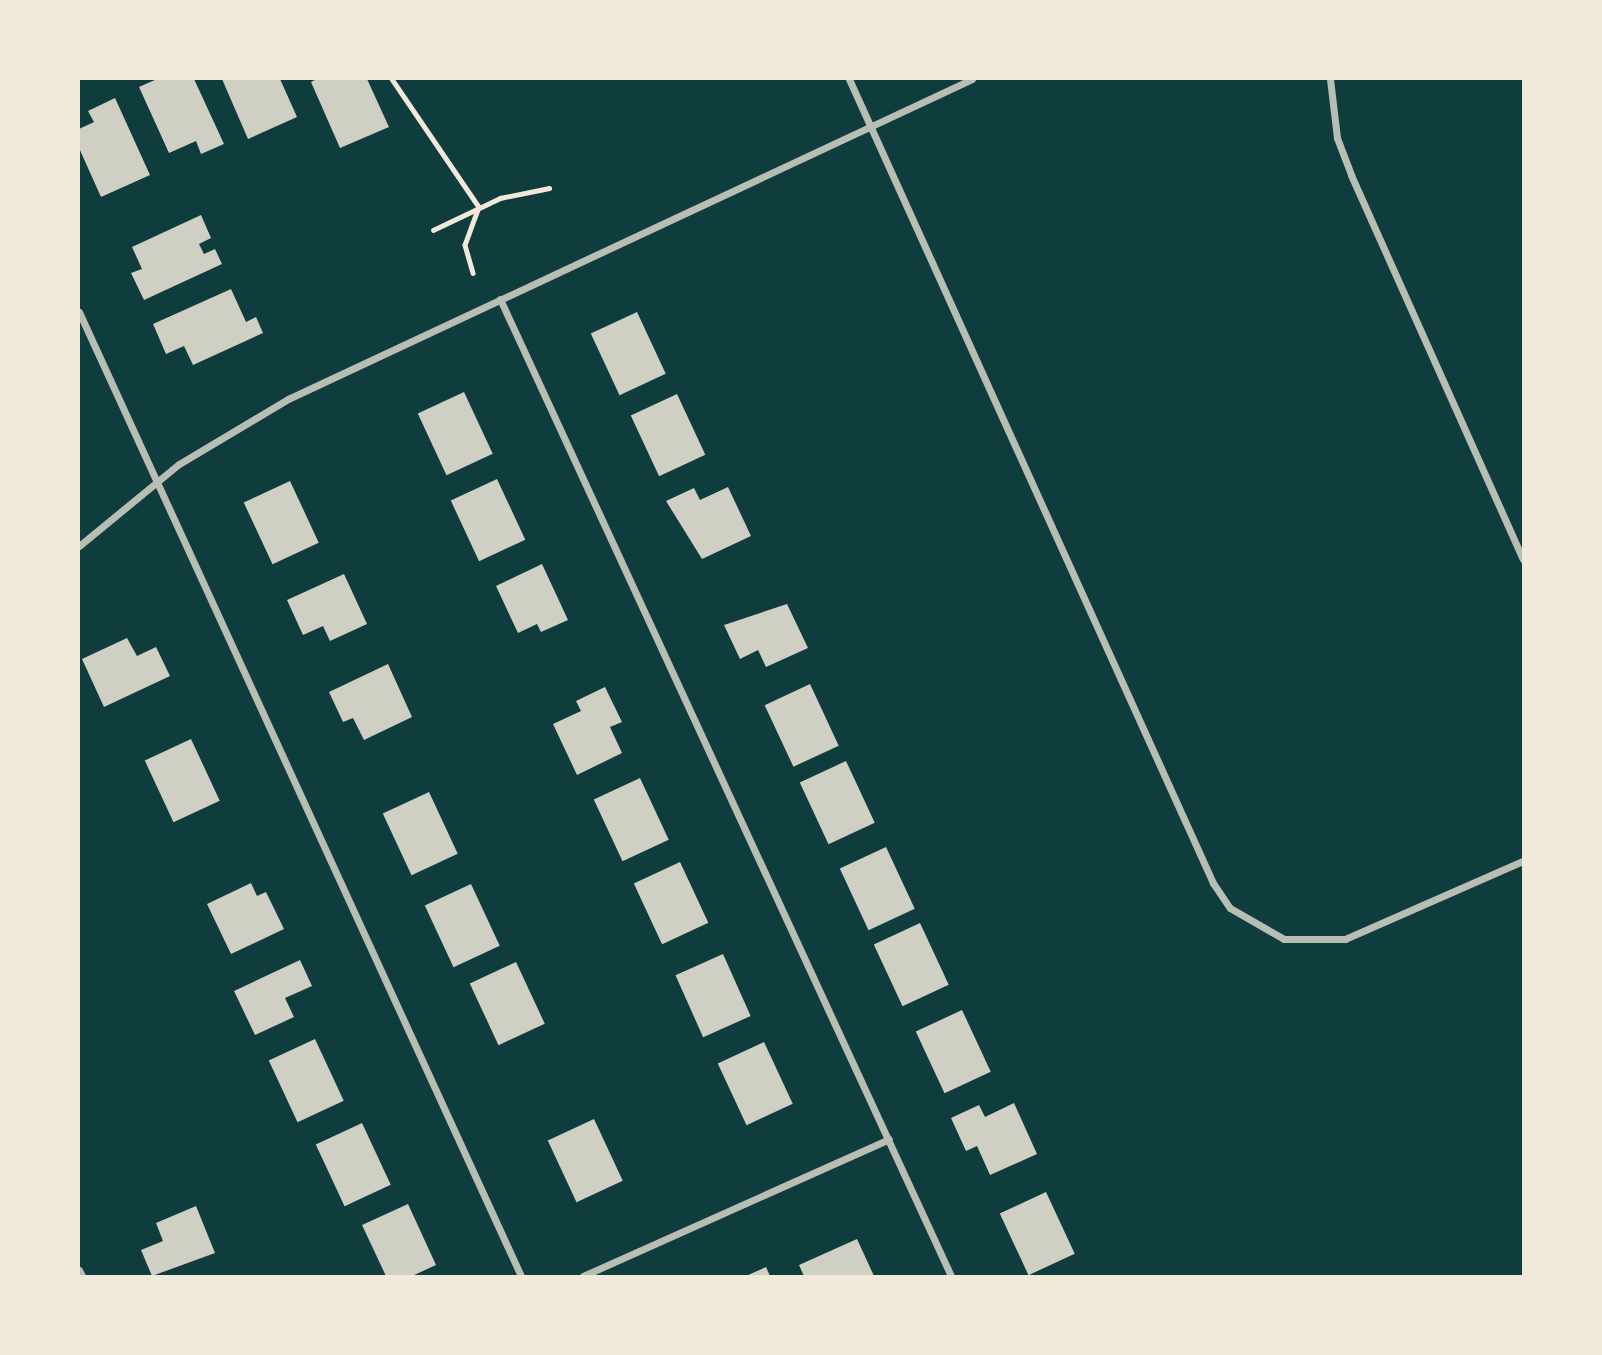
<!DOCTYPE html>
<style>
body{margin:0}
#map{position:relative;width:1602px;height:1355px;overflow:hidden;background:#0f3d3e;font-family:"Source Serif 4",serif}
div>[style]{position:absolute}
.building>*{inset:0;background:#cfcfc3;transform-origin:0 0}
.path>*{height:4.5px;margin:-2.25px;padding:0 2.25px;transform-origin:2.25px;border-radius:2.25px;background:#f1e9da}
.minor>*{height:7px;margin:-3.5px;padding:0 3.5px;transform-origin:3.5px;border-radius:3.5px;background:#b8beb3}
span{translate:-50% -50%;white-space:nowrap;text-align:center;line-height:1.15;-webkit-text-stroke:5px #f1e9da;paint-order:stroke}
.frame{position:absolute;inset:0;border:80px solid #f1e9da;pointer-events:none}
</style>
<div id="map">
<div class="building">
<i style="clip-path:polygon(157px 79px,194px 79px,224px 144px,201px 154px,196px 141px,169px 153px,139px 87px)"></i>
<i style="clip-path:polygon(222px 79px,280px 79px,297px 117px,248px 139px)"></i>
<i style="clip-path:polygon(317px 79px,367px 79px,389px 127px,340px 148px,311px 82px)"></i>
<i style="clip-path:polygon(115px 98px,150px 175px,101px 197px,79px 148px,79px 129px,94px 122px,88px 111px)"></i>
<i style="clip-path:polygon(201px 215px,211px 238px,199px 244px,204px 254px,215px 249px,222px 264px,144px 300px,131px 273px,142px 269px,132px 247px)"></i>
<i style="clip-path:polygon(231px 289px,246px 322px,256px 317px,263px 333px,193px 365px,184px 346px,166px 354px,153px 324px)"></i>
<i style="left:637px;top:312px;width:68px;height:51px;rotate:65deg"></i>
<i style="left:464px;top:392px;width:68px;height:51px;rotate:65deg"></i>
<i style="left:677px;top:394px;width:67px;height:51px;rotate:65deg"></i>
<i style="left:497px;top:479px;width:67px;height:51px;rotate:65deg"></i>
<i style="left:290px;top:481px;width:68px;height:51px;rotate:65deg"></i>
<i style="clip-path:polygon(728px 487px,751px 536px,702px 559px,666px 501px,694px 488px,700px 500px)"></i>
<i style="clip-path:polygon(542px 564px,568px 620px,541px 632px,537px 624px,518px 633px,496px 586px)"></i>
<i style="clip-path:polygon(344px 574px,367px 624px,330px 641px,323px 626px,303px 635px,287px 600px)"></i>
<i style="clip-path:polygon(787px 604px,808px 648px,766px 667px,758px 650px,740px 659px,724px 625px)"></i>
<i style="clip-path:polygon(127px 638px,137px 656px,156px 647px,170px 676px,104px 707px,82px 659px)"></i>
<i style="clip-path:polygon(388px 664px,412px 717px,364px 740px,353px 718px,343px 722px,329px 692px)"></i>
<i style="left:810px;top:684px;width:68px;height:50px;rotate:65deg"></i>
<i style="clip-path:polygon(605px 687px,622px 722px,610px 727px,622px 753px,577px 775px,553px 724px,581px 711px,576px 701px)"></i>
<i style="left:191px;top:739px;width:68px;height:51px;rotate:65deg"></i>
<i style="left:846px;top:761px;width:68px;height:51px;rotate:65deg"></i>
<i style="left:640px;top:778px;width:68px;height:51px;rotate:65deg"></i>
<i style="left:429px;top:792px;width:68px;height:51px;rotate:65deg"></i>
<i style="left:886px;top:847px;width:68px;height:51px;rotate:65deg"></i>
<i style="left:680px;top:862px;width:67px;height:51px;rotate:65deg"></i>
<i style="clip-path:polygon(251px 883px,257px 896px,266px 892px,284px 929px,231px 954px,207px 904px)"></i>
<i style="left:471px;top:884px;width:68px;height:51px;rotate:65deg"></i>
<i style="left:920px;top:923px;width:68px;height:51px;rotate:65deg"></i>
<i style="left:723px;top:954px;width:68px;height:52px;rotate:66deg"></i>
<i style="clip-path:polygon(300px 960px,312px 986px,285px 998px,294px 1017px,255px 1035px,234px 991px)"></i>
<i style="left:516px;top:962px;width:68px;height:51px;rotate:65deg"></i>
<i style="left:962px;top:1010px;width:68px;height:51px;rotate:65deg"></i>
<i style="left:315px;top:1039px;width:68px;height:51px;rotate:65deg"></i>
<i style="left:764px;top:1042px;width:68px;height:51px;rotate:65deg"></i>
<i style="clip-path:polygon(1014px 1103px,1037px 1154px,990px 1175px,977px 1146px,966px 1151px,951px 1118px,979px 1105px,985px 1117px)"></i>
<i style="left:594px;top:1119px;width:68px;height:51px;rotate:65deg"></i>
<i style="left:362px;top:1123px;width:68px;height:51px;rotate:65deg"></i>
<i style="left:1046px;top:1192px;width:68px;height:51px;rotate:65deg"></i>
<i style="clip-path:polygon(408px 1204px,436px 1265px,412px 1276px,386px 1276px,362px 1225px)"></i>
<i style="clip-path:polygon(196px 1206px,215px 1253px,152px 1276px,141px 1250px,163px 1241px,156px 1223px)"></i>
<i style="clip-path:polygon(857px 1239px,874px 1276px,804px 1276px,799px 1265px)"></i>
<i style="clip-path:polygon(766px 1267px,770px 1276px,746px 1276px)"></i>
</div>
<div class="path">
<i style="left:392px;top:79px;width:155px;rotate:55.8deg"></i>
<i style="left:479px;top:207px;width:40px;rotate:110.2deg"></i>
<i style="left:465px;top:245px;width:29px;rotate:74deg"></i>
<i style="left:433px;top:230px;width:74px;rotate:-25.5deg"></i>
<i style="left:500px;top:198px;width:50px;rotate:-11.5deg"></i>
</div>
<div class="minor">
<i style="left:849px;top:79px;width:883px;rotate:65.64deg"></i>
<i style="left:1213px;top:883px;width:30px;rotate:56deg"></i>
<i style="left:1230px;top:908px;width:62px;rotate:29.9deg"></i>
<i style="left:1284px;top:939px;width:61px"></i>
<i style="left:1345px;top:939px;width:194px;rotate:-23.7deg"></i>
<i style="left:1330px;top:79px;width:59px;rotate:83.2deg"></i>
<i style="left:1337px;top:138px;width:40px;rotate:69deg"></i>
<i style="left:1351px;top:175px;width:421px;rotate:65.9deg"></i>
<i style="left:500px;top:299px;width:1076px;rotate:65.22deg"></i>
<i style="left:79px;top:312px;width:1060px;rotate:65.37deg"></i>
<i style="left:79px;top:546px;width:129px;rotate:-39.4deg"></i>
<i style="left:179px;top:464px;width:127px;rotate:-30.8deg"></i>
<i style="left:288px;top:399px;width:755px;rotate:-25.07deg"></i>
<i style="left:79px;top:1270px;width:7px;rotate:63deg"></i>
<i style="left:583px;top:1276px;width:335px;rotate:-24.1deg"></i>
</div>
<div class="frame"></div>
</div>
